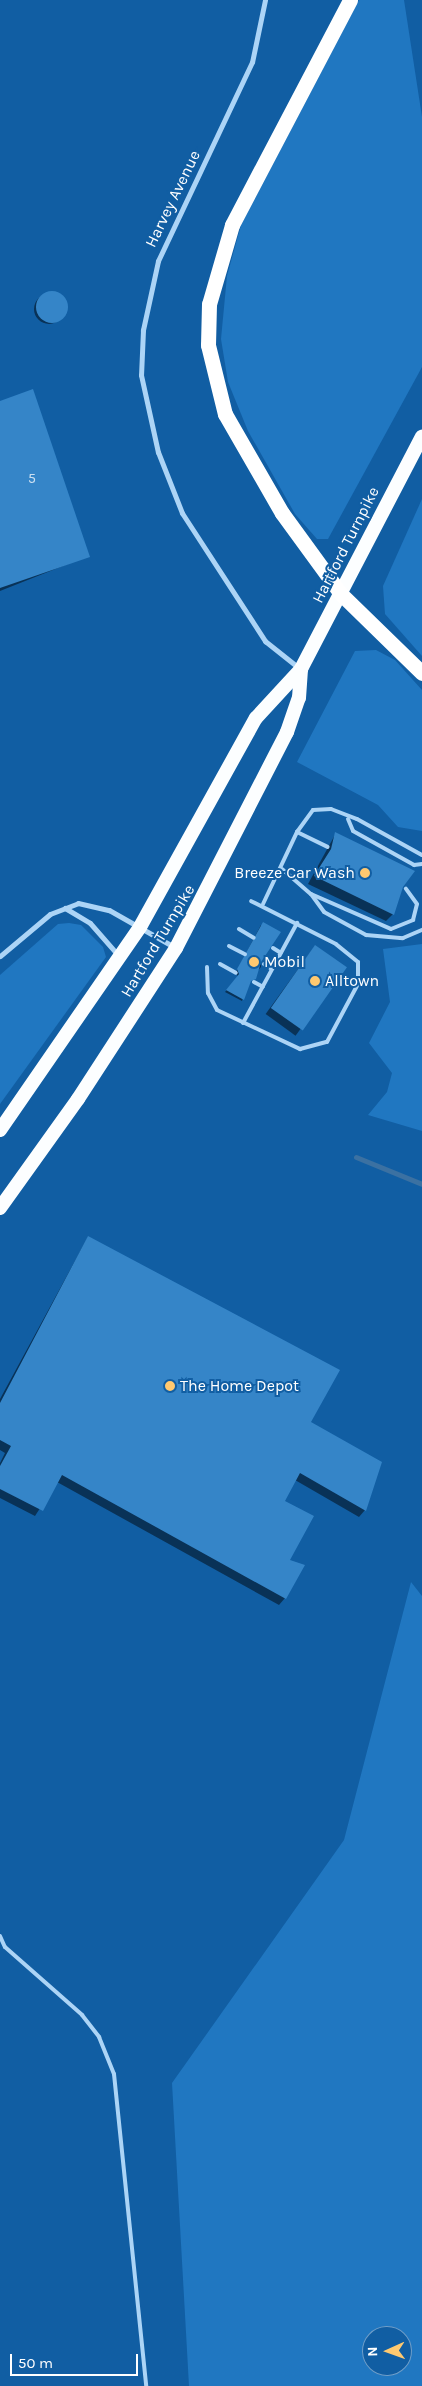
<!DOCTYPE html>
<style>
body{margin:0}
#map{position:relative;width:422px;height:2386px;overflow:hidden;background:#115ea3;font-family:Karla,sans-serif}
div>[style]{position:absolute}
.green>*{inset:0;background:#2077c1}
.shadow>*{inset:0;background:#0007;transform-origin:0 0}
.round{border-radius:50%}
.stream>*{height:5px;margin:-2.5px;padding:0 2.5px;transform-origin:2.5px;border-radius:2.5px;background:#3b71a2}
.building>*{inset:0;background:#3585c8;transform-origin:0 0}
.service>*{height:4px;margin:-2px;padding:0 2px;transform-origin:2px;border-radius:2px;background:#acd4f6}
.minor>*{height:5px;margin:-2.5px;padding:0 2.5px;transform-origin:2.5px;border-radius:2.5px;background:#acd4f6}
.trunk>*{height:14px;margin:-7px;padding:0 7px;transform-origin:7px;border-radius:7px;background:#fcfeff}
.motorway>*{height:15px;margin:-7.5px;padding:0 7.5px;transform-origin:7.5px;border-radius:7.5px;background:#fff}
.dots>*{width:14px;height:14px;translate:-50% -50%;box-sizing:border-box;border:2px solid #115ea3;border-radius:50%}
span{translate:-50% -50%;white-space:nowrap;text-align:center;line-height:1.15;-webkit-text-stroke:4px #115ea3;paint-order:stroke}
.number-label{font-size:14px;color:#cce0f1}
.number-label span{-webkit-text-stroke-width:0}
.street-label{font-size:16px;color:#fff}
.poi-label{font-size:16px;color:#fff}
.right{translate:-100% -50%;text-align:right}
.left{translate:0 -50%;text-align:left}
.north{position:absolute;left:362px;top:2326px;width:50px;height:50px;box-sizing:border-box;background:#115ea3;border:1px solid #709ec8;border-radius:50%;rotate:268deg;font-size:14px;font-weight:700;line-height:20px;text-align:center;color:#fff}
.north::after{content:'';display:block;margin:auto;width:18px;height:22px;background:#ffc970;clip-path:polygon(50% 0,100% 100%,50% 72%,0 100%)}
.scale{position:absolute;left:10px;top:2354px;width:128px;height:22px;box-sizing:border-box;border:2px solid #fff;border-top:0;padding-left:6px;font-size:15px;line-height:18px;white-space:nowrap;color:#fff;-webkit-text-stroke:4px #115ea3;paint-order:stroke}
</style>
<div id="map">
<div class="green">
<i style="clip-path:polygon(359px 0,404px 0,422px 117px,422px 367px,328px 539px,317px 539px,295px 514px,248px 431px,228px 382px,221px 339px,227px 276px,241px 225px)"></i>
<i style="clip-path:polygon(422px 499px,422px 656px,385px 614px,383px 586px)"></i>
<i style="clip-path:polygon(376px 650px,395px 660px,422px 690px,422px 831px,398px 827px,378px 805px,297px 762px,355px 651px)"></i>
<i style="clip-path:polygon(69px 923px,81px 925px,103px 947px,106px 957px,0 1104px,0 975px,58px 924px)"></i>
<i style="clip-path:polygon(422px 944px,422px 1131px,368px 1115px,387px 1092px,392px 1073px,369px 1043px,390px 1002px,383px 949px)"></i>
<i style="clip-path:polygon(evenodd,411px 1582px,422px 1596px,422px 2386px,189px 2386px,172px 2083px,344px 1840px,411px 1582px,372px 2336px,402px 2336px,402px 2366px,372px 2366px,372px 2336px)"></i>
</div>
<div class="shadow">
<i class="round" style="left:34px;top:294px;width:30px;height:30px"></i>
<i style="clip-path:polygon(0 402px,88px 556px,0 591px)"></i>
<i style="clip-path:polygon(336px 833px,402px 886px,393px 914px,386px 921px,308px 884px)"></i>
<i style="clip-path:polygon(261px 925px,261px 967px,249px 980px,242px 1001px,225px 992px,238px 977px,236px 972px)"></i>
<i style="left:315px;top:946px;width:37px;height:84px;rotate:36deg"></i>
<i style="clip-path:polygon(88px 1237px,309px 1423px,365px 1510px,359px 1517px,295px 1480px,284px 1501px,288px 1560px,285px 1598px,279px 1605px,57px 1482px,35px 1516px,0 1498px,0 1463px,5px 1453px,0 1450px,0 1399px)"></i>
</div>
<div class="stream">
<i style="left:356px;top:1157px;width:71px;rotate:22.2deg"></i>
</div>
<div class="building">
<i class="round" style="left:36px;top:291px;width:32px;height:32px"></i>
<i style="clip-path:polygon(33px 389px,90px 557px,0 588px,0 401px)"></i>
<i style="clip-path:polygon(335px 832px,415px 871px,403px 887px,394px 915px,314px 876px,331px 849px)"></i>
<i style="clip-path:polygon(263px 922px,281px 932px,261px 962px,256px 979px,251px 981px,244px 1000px,226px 990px,239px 974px,237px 969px)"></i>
<i style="left:315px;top:945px;width:39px;height:77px;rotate:35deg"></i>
<i style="clip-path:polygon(88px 1236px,340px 1370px,311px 1422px,382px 1462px,366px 1511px,300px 1473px,285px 1501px,314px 1516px,290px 1560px,305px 1565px,286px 1599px,62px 1475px,43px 1511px,0 1489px,0 1466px,11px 1446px,0 1440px,0 1403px)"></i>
</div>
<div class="service">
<i style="left:348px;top:819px;width:13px;rotate:67deg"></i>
<i style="left:353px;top:831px;width:70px;rotate:29.1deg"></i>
<i style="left:414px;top:865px;width:8px;rotate:-7deg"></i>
<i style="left:297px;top:832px;width:34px;rotate:26deg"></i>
<i style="left:282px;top:869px;width:38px;rotate:41deg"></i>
<i style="left:311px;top:894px;width:22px;rotate:54deg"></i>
<i style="left:324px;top:912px;width:48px;rotate:28.7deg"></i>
<i style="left:366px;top:935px;width:37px;rotate:5deg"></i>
<i style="left:403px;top:938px;width:21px;rotate:-23deg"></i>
<i style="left:311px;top:894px;width:87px;rotate:23.6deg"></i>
<i style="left:391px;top:929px;width:24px;rotate:-22deg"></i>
<i style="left:413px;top:920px;width:16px;rotate:-76deg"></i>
<i style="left:417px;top:904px;width:19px;rotate:-126deg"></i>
<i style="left:263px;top:904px;width:80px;rotate:-64.7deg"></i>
<i style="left:297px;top:832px;width:27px;rotate:-54deg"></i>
<i style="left:313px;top:810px;width:18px;rotate:-3deg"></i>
<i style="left:331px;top:809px;width:28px;rotate:21deg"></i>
<i style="left:357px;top:819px;width:74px;rotate:29deg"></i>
<i style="left:239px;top:929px;width:17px;rotate:31deg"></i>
<i style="left:229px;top:946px;width:18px;rotate:27deg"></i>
<i style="left:273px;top:948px;width:9px;rotate:32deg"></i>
<i style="left:220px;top:964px;width:18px;rotate:29deg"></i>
<i style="left:264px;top:964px;width:9px;rotate:32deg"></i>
<i style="left:207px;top:967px;width:26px;rotate:88deg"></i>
<i style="left:208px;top:993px;width:19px;rotate:62deg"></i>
<i style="left:217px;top:1010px;width:92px;rotate:25.2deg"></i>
<i style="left:300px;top:1049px;width:28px;rotate:-15deg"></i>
<i style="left:327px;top:1042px;width:66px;rotate:-61.9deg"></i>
<i style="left:358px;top:984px;width:22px;rotate:-90deg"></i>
<i style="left:358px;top:962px;width:28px;rotate:-141deg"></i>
<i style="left:336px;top:944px;width:95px;rotate:-153.2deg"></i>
<i style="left:254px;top:982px;width:10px;rotate:29deg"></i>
<i style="left:243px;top:1023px;width:114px;rotate:-61.6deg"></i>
<i style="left:0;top:1936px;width:12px;rotate:66deg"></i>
<i style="left:5px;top:1947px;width:103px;rotate:41.4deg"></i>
<i style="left:82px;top:2015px;width:28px;rotate:52deg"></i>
<i style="left:99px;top:2037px;width:40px;rotate:68deg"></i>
<i style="left:114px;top:2074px;width:314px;rotate:84.1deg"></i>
</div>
<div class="minor">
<i style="left:265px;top:0;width:63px;rotate:101.8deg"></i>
<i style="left:252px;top:62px;width:220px;rotate:115.3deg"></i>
<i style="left:158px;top:261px;width:71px;rotate:102.3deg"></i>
<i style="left:143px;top:330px;width:45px;rotate:92.5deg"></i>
<i style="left:141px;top:375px;width:79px;rotate:77.6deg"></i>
<i style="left:158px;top:452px;width:66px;rotate:68.5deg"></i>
<i style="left:182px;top:513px;width:153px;rotate:57deg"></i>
<i style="left:265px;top:641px;width:43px;rotate:38.5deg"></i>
<i style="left:65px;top:908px;width:29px;rotate:31deg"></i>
<i style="left:90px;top:923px;width:43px;rotate:48.8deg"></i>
<i style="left:0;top:956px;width:65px;rotate:-40deg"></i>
<i style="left:50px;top:914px;width:30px;rotate:-21deg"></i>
<i style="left:78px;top:903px;width:32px;rotate:13deg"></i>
<i style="left:109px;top:910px;width:75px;rotate:29.6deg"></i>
</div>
<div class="trunk">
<i style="left:0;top:1130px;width:247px;rotate:-55.4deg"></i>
<i style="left:140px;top:927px;width:239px;rotate:-61deg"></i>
<i style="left:256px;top:718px;width:67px;rotate:-47.4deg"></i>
<i style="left:301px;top:669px;width:262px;rotate:-62.5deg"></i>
<i style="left:0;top:1208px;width:134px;rotate:-54.4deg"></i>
<i style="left:78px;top:1099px;width:180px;rotate:-57deg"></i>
<i style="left:176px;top:948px;width:243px;rotate:-62.8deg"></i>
<i style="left:287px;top:732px;width:36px;rotate:-71deg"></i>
<i style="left:299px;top:698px;width:29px;rotate:-86deg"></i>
</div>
<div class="motorway">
<i style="left:350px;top:0;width:254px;rotate:117.7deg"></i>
<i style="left:232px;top:225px;width:82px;rotate:106.2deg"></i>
<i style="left:209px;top:304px;width:41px;rotate:91.4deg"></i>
<i style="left:208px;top:345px;width:71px;rotate:76.2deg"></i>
<i style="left:225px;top:414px;width:114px;rotate:60.1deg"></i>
<i style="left:282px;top:513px;width:100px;rotate:53.9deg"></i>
<i style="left:341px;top:594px;width:113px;rotate:44.3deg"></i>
</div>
<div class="dots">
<i style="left:365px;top:873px;background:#ffc970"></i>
<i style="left:254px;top:962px;background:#ffc970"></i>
<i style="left:315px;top:981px;background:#ffc970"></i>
<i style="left:170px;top:1386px;background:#ffc970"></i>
</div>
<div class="number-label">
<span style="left:32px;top:479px">5</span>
</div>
<div class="street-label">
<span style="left:173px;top:199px;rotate:-64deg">Harvey Avenue</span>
<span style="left:346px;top:545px;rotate:-63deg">Hartford Turnpike</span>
<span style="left:158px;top:941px;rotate:-59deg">Hartford Turnpike</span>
</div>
<div class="poi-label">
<span class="right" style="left:355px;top:873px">Breeze Car Wash</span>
<span class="left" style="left:264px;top:962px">Mobil</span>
<span class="left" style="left:325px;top:981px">Alltown</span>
<span class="left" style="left:180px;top:1386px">The Home Depot</span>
</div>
<div class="north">N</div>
<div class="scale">50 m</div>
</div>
